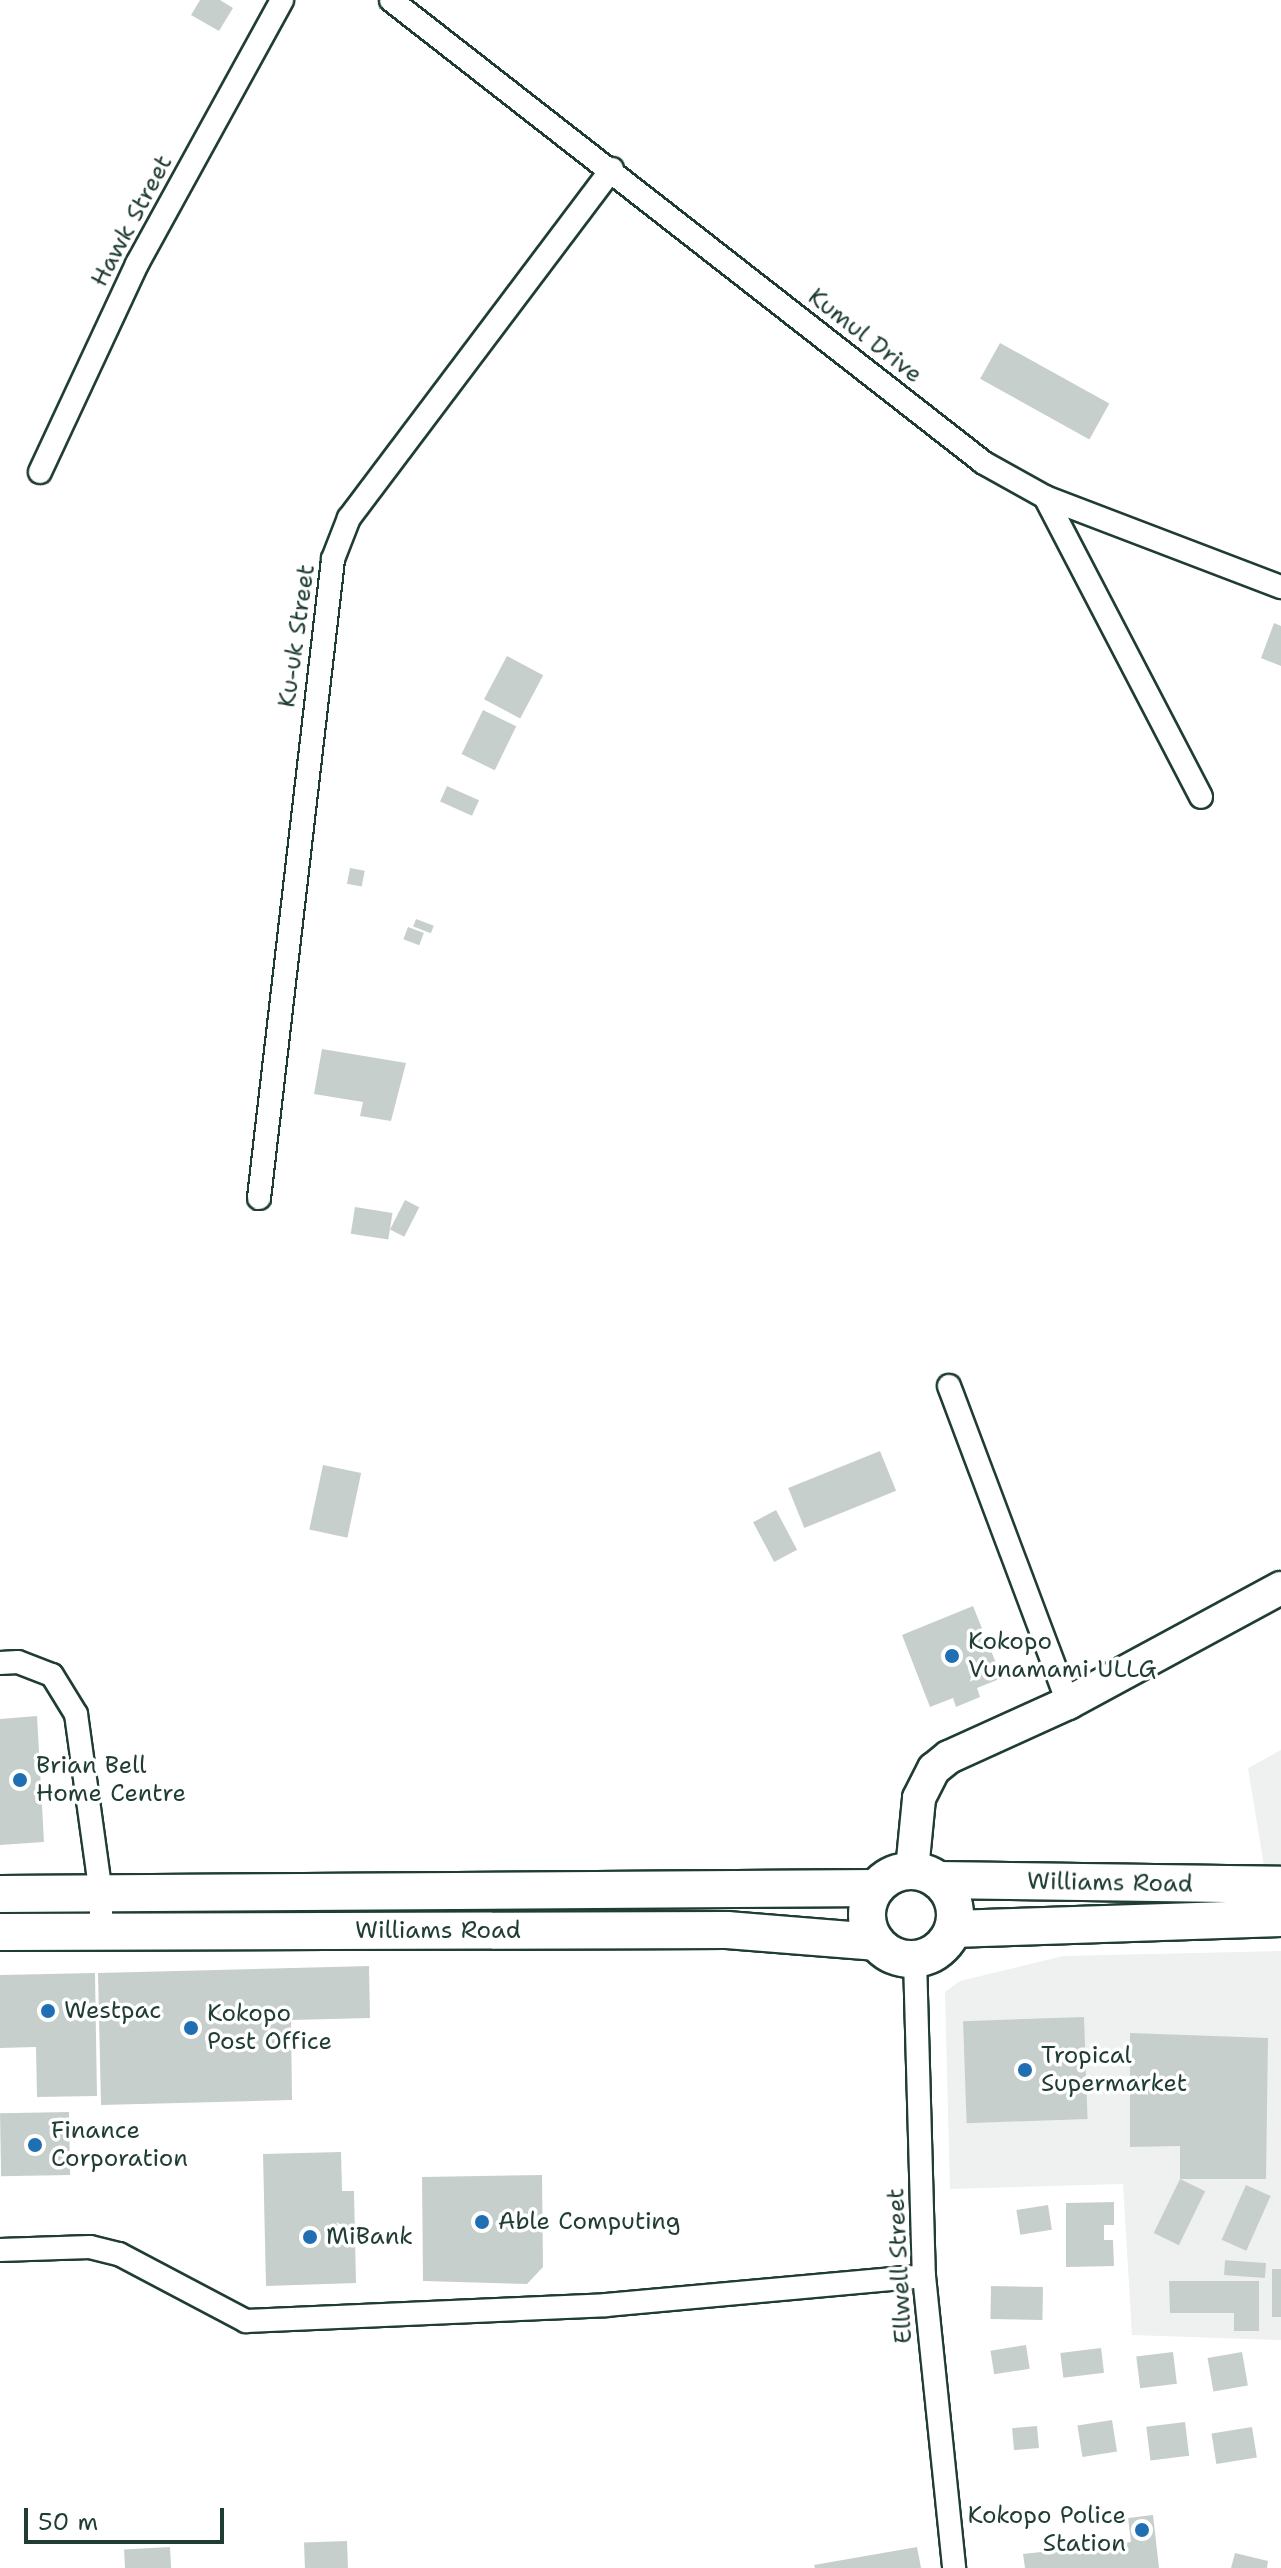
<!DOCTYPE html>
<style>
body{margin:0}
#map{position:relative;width:1281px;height:2568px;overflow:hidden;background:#fff;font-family:"Shantell Sans",sans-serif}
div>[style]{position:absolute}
.built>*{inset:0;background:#eef1f0}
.building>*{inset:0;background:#c7cfcc;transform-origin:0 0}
.roads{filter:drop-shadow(2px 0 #1f3d34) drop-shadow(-2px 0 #1f3d34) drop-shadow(0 2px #1f3d34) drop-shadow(0 -2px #1f3d34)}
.street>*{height:22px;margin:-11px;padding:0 11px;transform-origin:11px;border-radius:11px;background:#fff}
.secondary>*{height:32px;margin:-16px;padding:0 16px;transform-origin:16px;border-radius:16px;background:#fff}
.primary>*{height:36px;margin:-18px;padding:0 18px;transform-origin:18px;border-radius:18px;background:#fff}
.primary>.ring{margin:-18px;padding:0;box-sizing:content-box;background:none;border:36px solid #fff;border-radius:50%}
.dots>*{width:22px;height:22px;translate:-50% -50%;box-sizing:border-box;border:4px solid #fff;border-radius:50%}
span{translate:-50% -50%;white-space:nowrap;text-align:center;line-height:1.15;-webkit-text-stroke:7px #fff;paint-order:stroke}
.street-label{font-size:24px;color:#1f3d34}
.poi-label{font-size:24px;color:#1f3d34}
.left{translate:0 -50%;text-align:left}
.right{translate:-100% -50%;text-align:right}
.scale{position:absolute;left:24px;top:2508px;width:200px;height:36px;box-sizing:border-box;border:4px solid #1f3d34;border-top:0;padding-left:10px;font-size:24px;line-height:28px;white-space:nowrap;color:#1f3d34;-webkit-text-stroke:6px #fff;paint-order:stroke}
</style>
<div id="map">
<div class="built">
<i style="clip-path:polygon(1281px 1750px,1281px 1866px,1264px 1866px,1248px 1768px)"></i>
<i style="clip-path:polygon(1281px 1951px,1281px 2340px,1132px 2335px,1123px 2184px,950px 2189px,945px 1992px,960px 1981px,1063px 1956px)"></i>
</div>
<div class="building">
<i style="clip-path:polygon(200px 0,220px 0,233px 8px,219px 31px,191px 15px)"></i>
<i style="left:1000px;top:343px;width:125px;height:41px;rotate:29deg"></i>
<i style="clip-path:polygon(1274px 623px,1281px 626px,1281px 666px,1261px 658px)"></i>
<i style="left:507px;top:656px;width:41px;height:49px;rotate:28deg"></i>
<i style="left:483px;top:710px;width:37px;height:49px;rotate:26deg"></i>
<i style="left:447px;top:786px;width:35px;height:17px;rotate:24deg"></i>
<i style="left:350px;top:868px;width:15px;height:16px;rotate:11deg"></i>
<i style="left:416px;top:919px;width:19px;height:8px;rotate:21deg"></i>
<i style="left:408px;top:927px;width:17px;height:13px;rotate:21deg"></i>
<i style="clip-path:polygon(322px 1049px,406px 1063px,391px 1121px,360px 1116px,363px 1102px,314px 1094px)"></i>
<i style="left:405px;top:1200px;width:16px;height:33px;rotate:27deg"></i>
<i style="left:355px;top:1207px;width:38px;height:27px;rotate:9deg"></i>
<i style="left:880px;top:1451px;width:43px;height:99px;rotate:68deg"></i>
<i style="left:323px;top:1465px;width:39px;height:66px;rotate:12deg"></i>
<i style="left:776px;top:1510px;width:45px;height:26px;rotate:62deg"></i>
<i style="clip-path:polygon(973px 1606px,1002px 1678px,977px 1688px,980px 1697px,956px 1707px,953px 1698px,930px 1707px,902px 1635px)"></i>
<i style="clip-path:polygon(37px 1716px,44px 1842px,0 1845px,0 1719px)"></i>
<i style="clip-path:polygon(369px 1966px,370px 2018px,291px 2020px,292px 2100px,101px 2105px,98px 1973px)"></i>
<i style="clip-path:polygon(95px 1973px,97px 2096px,37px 2097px,36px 2047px,0 2048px,0 1975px)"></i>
<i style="left:1084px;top:2017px;width:102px;height:121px;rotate:88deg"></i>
<i style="clip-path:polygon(1130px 2033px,1268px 2038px,1266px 2179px,1180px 2179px,1180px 2146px,1130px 2147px)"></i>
<i style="left:69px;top:2112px;width:63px;height:69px;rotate:89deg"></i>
<i style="clip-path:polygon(341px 2152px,342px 2191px,354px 2191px,356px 2283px,266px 2286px,263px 2154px)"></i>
<i style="clip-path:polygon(542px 2175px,543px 2267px,527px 2284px,423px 2281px,422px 2177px)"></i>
<i style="left:1180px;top:2179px;width:28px;height:60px;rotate:26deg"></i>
<i style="left:1246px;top:2185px;width:27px;height:60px;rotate:24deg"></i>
<i style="clip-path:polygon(1114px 2202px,1114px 2225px,1104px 2225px,1104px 2240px,1113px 2240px,1114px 2266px,1066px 2267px,1066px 2203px)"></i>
<i style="left:1048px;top:2205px;width:25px;height:32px;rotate:81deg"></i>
<i style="left:1266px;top:2263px;width:15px;height:41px;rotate:94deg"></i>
<i style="left:1272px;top:2269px;width:9px;height:48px"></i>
<i style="clip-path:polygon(1169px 2281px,1259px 2281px,1259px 2331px,1234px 2331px,1234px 2313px,1170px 2313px)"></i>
<i style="left:991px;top:2286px;width:52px;height:33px;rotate:1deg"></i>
<i style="left:1026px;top:2345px;width:24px;height:36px;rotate:81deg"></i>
<i style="left:1101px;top:2348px;width:25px;height:41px;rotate:83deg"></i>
<i style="left:1173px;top:2352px;width:32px;height:37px;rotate:83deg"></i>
<i style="left:1242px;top:2352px;width:34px;height:35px;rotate:80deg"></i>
<i style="left:1112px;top:2420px;width:32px;height:35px;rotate:81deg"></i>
<i style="left:1185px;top:2422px;width:34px;height:39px;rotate:83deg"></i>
<i style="left:1037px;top:2426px;width:22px;height:25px;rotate:85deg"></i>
<i style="left:1252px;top:2427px;width:31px;height:41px;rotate:81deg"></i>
<i style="clip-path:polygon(1153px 2515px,1159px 2568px,1025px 2568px,1023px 2554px,1131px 2542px,1128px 2518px)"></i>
<i style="left:347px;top:2541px;width:27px;height:43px;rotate:88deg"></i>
<i style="left:170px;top:2547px;width:21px;height:46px;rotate:87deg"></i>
<i style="clip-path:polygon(917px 2547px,921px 2568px,815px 2568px,814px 2565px)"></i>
<i style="clip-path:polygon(1235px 2553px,1268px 2561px,1267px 2568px,1231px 2568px)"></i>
</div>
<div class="roads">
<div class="street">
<i style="left:391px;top:0;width:752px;rotate:37.98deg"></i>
<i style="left:984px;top:463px;width:70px;rotate:29.1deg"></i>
<i style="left:1045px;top:497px;width:338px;rotate:62.5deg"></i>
<i style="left:40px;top:472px;width:230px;rotate:-65deg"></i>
<i style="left:137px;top:264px;width:301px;rotate:-61.2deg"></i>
<i style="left:1045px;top:497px;width:253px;rotate:20.9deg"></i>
<i style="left:259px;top:1198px;width:643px;rotate:-83.39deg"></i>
<i style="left:333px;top:559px;width:44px;rotate:-68.7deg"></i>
<i style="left:349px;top:518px;width:437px;rotate:-53deg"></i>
<i style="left:949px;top:1386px;width:339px;rotate:69.4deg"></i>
<i style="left:0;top:1663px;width:18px;rotate:-3deg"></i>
<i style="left:18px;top:1662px;width:36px;rotate:21deg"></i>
<i style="left:52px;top:1675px;width:46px;rotate:58.4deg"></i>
<i style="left:76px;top:1714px;width:183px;rotate:82.1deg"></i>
<i style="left:101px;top:1895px;width:36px;rotate:90deg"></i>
<i style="left:915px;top:1959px;width:317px;rotate:88.4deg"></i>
<i style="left:924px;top:2276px;width:294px;rotate:84.1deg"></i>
<i style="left:0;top:2250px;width:90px;rotate:-1.9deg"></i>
<i style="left:90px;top:2247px;width:30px;rotate:14deg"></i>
<i style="left:119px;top:2254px;width:144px;rotate:27.8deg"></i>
<i style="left:246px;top:2321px;width:360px;rotate:-2.5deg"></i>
<i style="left:606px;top:2305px;width:319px;rotate:-5.2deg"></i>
</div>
<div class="secondary">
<i style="left:912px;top:1870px;width:72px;rotate:-84.4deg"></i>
<i style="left:919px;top:1798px;width:33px;rotate:-63deg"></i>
<i style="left:934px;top:1769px;width:19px;rotate:-39deg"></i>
<i style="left:949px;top:1757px;width:131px;rotate:-24.4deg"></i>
<i style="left:1068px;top:1703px;width:242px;rotate:-28.4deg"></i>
</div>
<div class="primary">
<i class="ring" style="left:867px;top:1871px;width:52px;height:52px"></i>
<i style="left:938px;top:1880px;width:343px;rotate:0.8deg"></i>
<i style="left:0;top:1894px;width:875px;rotate:-0.39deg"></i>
<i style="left:953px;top:1929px;width:328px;rotate:-1.9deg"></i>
<i style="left:0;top:1932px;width:727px;rotate:-0.16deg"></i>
<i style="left:727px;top:1930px;width:148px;rotate:4.6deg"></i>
</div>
</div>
<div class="dots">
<i style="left:952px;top:1656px;background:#1f6fb2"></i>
<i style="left:20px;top:1780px;background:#1f6fb2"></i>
<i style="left:48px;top:2011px;background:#1f6fb2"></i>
<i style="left:191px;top:2028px;background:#1f6fb2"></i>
<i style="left:1025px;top:2070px;background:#1f6fb2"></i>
<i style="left:35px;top:2145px;background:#1f6fb2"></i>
<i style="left:482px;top:2222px;background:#1f6fb2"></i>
<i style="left:310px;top:2237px;background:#1f6fb2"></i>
<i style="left:1142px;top:2530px;background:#1f6fb2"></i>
</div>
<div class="street-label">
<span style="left:132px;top:221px;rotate:-62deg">Hawk Street</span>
<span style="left:865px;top:336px;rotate:38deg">Kumul Drive</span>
<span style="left:297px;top:636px;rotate:-82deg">Ku-uk Street</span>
<span style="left:1110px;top:1883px;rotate:1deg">Williams Road</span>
<span style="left:438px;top:1931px">Williams Road</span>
<span style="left:900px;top:2266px;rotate:-93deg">Ellwell Street</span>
</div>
<div class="poi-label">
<span class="left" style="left:968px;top:1656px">Kokopo<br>Vunamami ULLG</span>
<span class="left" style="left:36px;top:1780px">Brian Bell<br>Home Centre</span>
<span class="left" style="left:64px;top:2011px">Westpac</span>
<span class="left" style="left:207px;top:2028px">Kokopo<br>Post Office</span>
<span class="left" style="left:1041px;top:2070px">Tropical<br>Supermarket</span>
<span class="left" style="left:51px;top:2145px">Finance<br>Corporation</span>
<span class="left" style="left:498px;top:2222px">Able Computing</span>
<span class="left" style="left:326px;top:2237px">MiBank</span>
<span class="right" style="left:1126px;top:2530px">Kokopo Police<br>Station</span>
</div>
<div class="scale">50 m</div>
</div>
